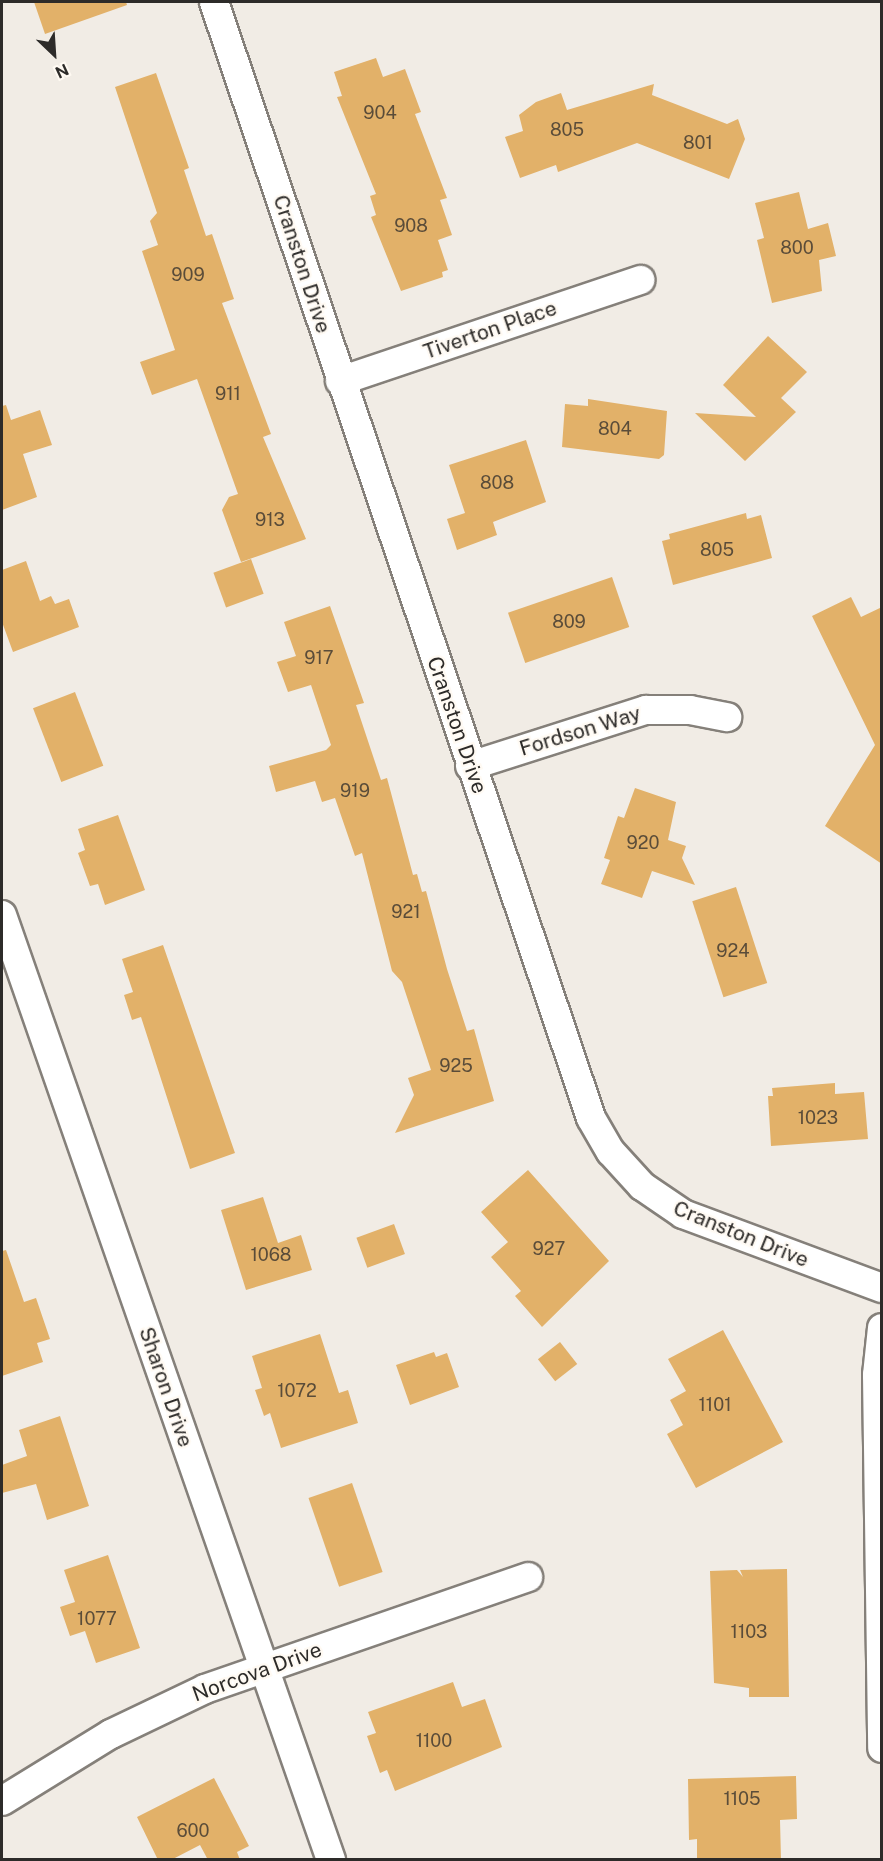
<!DOCTYPE html>
<style>
body{margin:0}
#map{position:relative;width:883px;height:1861px;overflow:hidden;background:#f1ece5;font-family:"Public Sans",sans-serif}
div>[style]{position:absolute}
.building>*{inset:0;background:#e2b169;transform-origin:0 0}
.roads{filter:drop-shadow(2px 0 #85807a) drop-shadow(-2px 0 #85807a) drop-shadow(0 2px #85807a) drop-shadow(0 -2px #85807a)}
.street>*{height:28px;margin:-14px;padding:0 14px;transform-origin:14px;border-radius:14px;background:#fff}
span{translate:-50% -50%;white-space:nowrap;text-align:center;line-height:1.15;-webkit-text-stroke:4.5px #fffaf3;paint-order:stroke}
.number-label{font-size:18px;color:#5a4c39}
.number-label span{-webkit-text-stroke-width:0}
.street-label{font-size:21px;color:#2d2b29}
.frame{position:absolute;inset:0;border:3px solid #2d2b29;pointer-events:none}
.north{position:absolute;left:24px;top:24px;width:60px;height:60px;-webkit-text-stroke:4px #fffaf3;paint-order:stroke;rotate:155deg;font-size:16px;font-weight:700;line-height:24px;text-align:center;color:#2d2b29}
.north::after{content:'';display:block;margin:auto;width:21px;height:27px;background:#2d2b29;clip-path:polygon(50% 0,100% 100%,50% 72%,0 100%)}
</style>
<div id="map">
<div class="building">
<i style="clip-path:polygon(34px 2px,126px 2px,127px 5px,45px 34px)"></i>
<i style="clip-path:polygon(376px 58px,383px 77px,405px 69px,421px 112px,415px 114px,447px 198px,440px 200px,452px 235px,438px 240px,448px 270px,442px 272px,443px 277px,401px 291px,371px 217px,376px 215px,370px 196px,376px 194px,337px 97px,342px 96px,334px 72px)"></i>
<i style="clip-path:polygon(156px 73px,189px 168px,184px 170px,206px 236px,212px 234px,234px 299px,222px 303px,271px 434px,263px 437px,306px 539px,241px 562px,222px 510px,229px 497px,238px 494px,197px 379px,152px 395px,140px 362px,175px 350px,142px 251px,158px 245px,150px 221px,157px 213px,115px 87px)"></i>
<i style="clip-path:polygon(654px 84px,652px 95px,727px 124px,738px 119px,745px 139px,729px 179px,637px 143px,558px 172px,556px 165px,520px 178px,505px 137px,523px 131px,519px 115px,536px 102px,561px 93px,567px 110px)"></i>
<i style="clip-path:polygon(799px 192px,808px 229px,828px 223px,836px 256px,819px 260px,822px 291px,772px 303px,757px 240px,764px 238px,755px 203px)"></i>
<i style="clip-path:polygon(768px 336px,807px 372px,781px 398px,796px 412px,745px 461px,695px 413px,756px 417px,723px 385px)"></i>
<i style="clip-path:polygon(588px 399px,667px 411px,664px 455px,659px 459px,562px 447px,565px 404px,588px 406px)"></i>
<i style="clip-path:polygon(6px 405px,11px 420px,40px 410px,52px 445px,23px 454px,37px 497px,2px 510px,2px 406px)"></i>
<i style="clip-path:polygon(526px 440px,546px 502px,493px 522px,497px 535px,457px 550px,447px 519px,465px 513px,449px 465px)"></i>
<i style="clip-path:polygon(746px 513px,747px 519px,761px 515px,772px 558px,673px 585px,662px 541px,670px 539px,669px 534px)"></i>
<i style="left:251px;top:559px;width:37px;height:40px;rotate:70deg"></i>
<i style="clip-path:polygon(26px 561px,40px 601px,51px 596px,55px 604px,69px 599px,79px 627px,13px 652px,2px 622px,2px 570px)"></i>
<i style="left:612px;top:577px;width:53px;height:110px;rotate:71deg"></i>
<i style="clip-path:polygon(851px 597px,861px 617px,882px 607px,882px 864px,825px 826px,875px 745px,812px 616px)"></i>
<i style="clip-path:polygon(330px 606px,364px 703px,356px 705px,381px 780px,387px 778px,413px 875px,417px 874px,422px 892px,426px 891px,447px 969px,467px 1031px,474px 1029px,494px 1101px,395px 1133px,414px 1095px,408px 1078px,431px 1070px,402px 982px,392px 971px,362px 853px,355px 856px,335px 798px,322px 802px,315px 781px,276px 792px,269px 766px,326px 750px,331px 745px,311px 685px,288px 692px,277px 662px,296px 656px,284px 622px)"></i>
<i style="left:75px;top:692px;width:79px;height:45px;rotate:69deg"></i>
<i style="clip-path:polygon(635px 788px,676px 802px,668px 840px,686px 846px,682px 858px,695px 885px,652px 871px,642px 898px,601px 884px,610px 860px,604px 858px,618px 816px,624px 818px)"></i>
<i style="clip-path:polygon(118px 815px,145px 890px,105px 905px,98px 884px,90px 886px,78px 853px,85px 850px,78px 829px)"></i>
<i style="left:736px;top:887px;width:101px;height:46px;rotate:72deg"></i>
<i style="clip-path:polygon(163px 945px,235px 1153px,190px 1169px,141px 1017px,132px 1020px,124px 995px,133px 992px,122px 959px)"></i>
<i style="clip-path:polygon(835px 1083px,835px 1094px,864px 1092px,868px 1139px,771px 1146px,768px 1096px,773px 1096px,772px 1088px)"></i>
<i style="clip-path:polygon(528px 1170px,609px 1261px,542px 1327px,515px 1296px,521px 1291px,491px 1257px,508px 1242px,481px 1212px)"></i>
<i style="clip-path:polygon(263px 1197px,278px 1243px,301px 1235px,312px 1270px,246px 1290px,221px 1210px)"></i>
<i style="left:394px;top:1224px;width:32px;height:40px;rotate:70deg"></i>
<i style="clip-path:polygon(6px 1250px,24px 1302px,36px 1298px,50px 1339px,37px 1343px,43px 1362px,2px 1376px,2px 1251px)"></i>
<i style="clip-path:polygon(723px 1330px,783px 1442px,696px 1488px,667px 1434px,683px 1425px,670px 1400px,686px 1391px,668px 1359px)"></i>
<i style="clip-path:polygon(320px 1334px,339px 1393px,348px 1390px,358px 1423px,281px 1448px,270px 1413px,264px 1416px,255px 1390px,262px 1388px,252px 1356px)"></i>
<i style="left:560px;top:1342px;width:28px;height:28px;rotate:52deg"></i>
<i style="clip-path:polygon(434px 1352px,436px 1357px,447px 1353px,459px 1387px,410px 1405px,396px 1365px)"></i>
<i style="clip-path:polygon(60px 1416px,89px 1506px,47px 1520px,36px 1484px,2px 1493px,2px 1465px,27px 1456px,19px 1430px)"></i>
<i style="left:352px;top:1483px;width:94px;height:46px;rotate:71deg"></i>
<i style="clip-path:polygon(108px 1555px,140px 1648px,96px 1663px,85px 1631px,70px 1636px,60px 1607px,75px 1602px,64px 1570px)"></i>
<i style="clip-path:polygon(787px 1569px,789px 1697px,749px 1697px,749px 1688px,714px 1683px,710px 1571px,737px 1570px,743px 1577px,740px 1570px)"></i>
<i style="clip-path:polygon(453px 1682px,462px 1707px,485px 1699px,502px 1747px,395px 1791px,387px 1770px,380px 1773px,367px 1736px,376px 1733px,368px 1712px)"></i>
<i style="clip-path:polygon(796px 1776px,797px 1819px,780px 1820px,781px 1860px,697px 1860px,697px 1839px,689px 1840px,688px 1779px)"></i>
<i style="clip-path:polygon(214px 1778px,249px 1846px,237px 1852px,240px 1860px,208px 1860px,200px 1845px,171px 1860px,158px 1860px,137px 1817px)"></i>
</div>
<div class="roads">
<div class="street">
<i style="left:214px;top:2px;width:1178px;rotate:71.33deg"></i>
<i style="left:591px;top:1118px;width:39px;rotate:60deg"></i>
<i style="left:611px;top:1152px;width:46px;rotate:47.6deg"></i>
<i style="left:642px;top:1186px;width:50px;rotate:34.3deg"></i>
<i style="left:683px;top:1214px;width:212px;rotate:20.4deg"></i>
<i style="left:340px;top:381px;width:317px;rotate:-18.6deg"></i>
<i style="left:470px;top:766px;width:185px;rotate:-17.7deg"></i>
<i style="left:646px;top:710px;width:44px"></i>
<i style="left:690px;top:710px;width:38px;rotate:11deg"></i>
<i style="left:2px;top:915px;width:1001px;rotate:70.8deg"></i>
<i style="left:882px;top:1328px;width:47px;rotate:96.1deg"></i>
<i style="left:877px;top:1375px;width:373px;rotate:89.2deg"></i>
<i style="left:2px;top:1801px;width:128px;rotate:-31.6deg"></i>
<i style="left:111px;top:1734px;width:104px;rotate:-25.6deg"></i>
<i style="left:205px;top:1689px;width:342px;rotate:-19.1deg"></i>
</div>
</div>
<div class="number-label">
<span style="left:380px;top:113px">904</span>
<span style="left:567px;top:130px">805</span>
<span style="left:698px;top:143px">801</span>
<span style="left:411px;top:226px">908</span>
<span style="left:797px;top:248px">800</span>
<span style="left:188px;top:275px">909</span>
<span style="left:228px;top:394px">911</span>
<span style="left:615px;top:429px">804</span>
<span style="left:497px;top:483px">808</span>
<span style="left:270px;top:520px">913</span>
<span style="left:717px;top:550px">805</span>
<span style="left:569px;top:622px">809</span>
<span style="left:319px;top:658px">917</span>
<span style="left:355px;top:791px">919</span>
<span style="left:643px;top:843px">920</span>
<span style="left:406px;top:912px">921</span>
<span style="left:733px;top:951px">924</span>
<span style="left:456px;top:1066px">925</span>
<span style="left:818px;top:1118px">1023</span>
<span style="left:549px;top:1249px">927</span>
<span style="left:271px;top:1255px">1068</span>
<span style="left:297px;top:1391px">1072</span>
<span style="left:715px;top:1405px">1101</span>
<span style="left:97px;top:1619px">1077</span>
<span style="left:749px;top:1632px">1103</span>
<span style="left:434px;top:1741px">1100</span>
<span style="left:742px;top:1799px">1105</span>
<span style="left:193px;top:1831px">600</span>
</div>
<div class="street-label">
<span style="left:302px;top:264px;rotate:72deg">Cranston Drive</span>
<span style="left:490px;top:330px;rotate:-19deg">Tiverton Place</span>
<span style="left:457px;top:725px;rotate:71deg">Cranston Drive</span>
<span style="left:580px;top:731px;rotate:-17deg">Fordson Way</span>
<span style="left:741px;top:1234px;rotate:22deg">Cranston Drive</span>
<span style="left:166px;top:1387px;rotate:71deg">Sharon Drive</span>
<span style="left:257px;top:1672px;rotate:-20deg">Norcova Drive</span>
</div>
<div class="frame"></div>
<div class="north">N</div>
</div>
